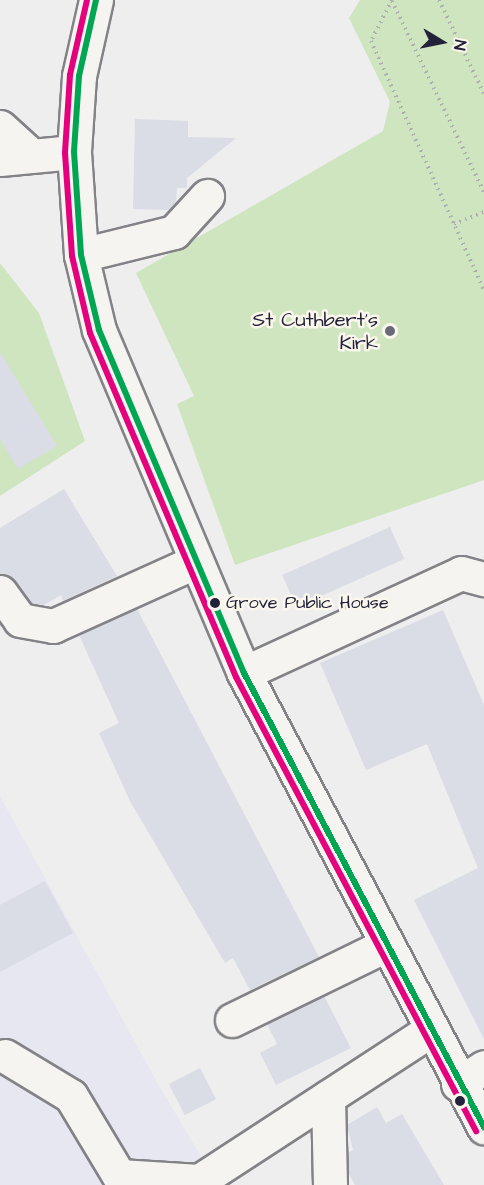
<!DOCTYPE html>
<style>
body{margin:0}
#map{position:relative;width:484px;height:1185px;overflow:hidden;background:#eee;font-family:"Architects Daughter",sans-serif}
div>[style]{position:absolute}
.built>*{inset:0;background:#e6e7f0}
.green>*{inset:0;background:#cfe5c0}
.building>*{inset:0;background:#dadce6;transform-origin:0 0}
.path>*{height:4px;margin-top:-2px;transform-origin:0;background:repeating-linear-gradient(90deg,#afaeaf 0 1.5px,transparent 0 6px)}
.roads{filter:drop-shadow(2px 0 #828287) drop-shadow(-2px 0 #828287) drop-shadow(0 2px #828287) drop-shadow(0 -2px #828287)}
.minor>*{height:33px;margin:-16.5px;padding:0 16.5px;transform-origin:16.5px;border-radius:16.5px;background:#f5f4f1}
.major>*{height:33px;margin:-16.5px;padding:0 16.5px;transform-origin:16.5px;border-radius:16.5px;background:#f5f4f1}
.bus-1>*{height:6px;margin:-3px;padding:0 3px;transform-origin:3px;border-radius:3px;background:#00a651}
.bus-2>*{height:6px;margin:-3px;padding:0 3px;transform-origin:3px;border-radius:3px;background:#e5007d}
.dots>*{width:16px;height:16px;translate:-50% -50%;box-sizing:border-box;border:3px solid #fbf7ec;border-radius:50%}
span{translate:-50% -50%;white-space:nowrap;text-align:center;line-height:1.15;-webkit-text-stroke:5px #fbf7ec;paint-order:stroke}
.bus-label{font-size:18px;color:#22223b}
.left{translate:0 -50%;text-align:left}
.poi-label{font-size:20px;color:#22223b}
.right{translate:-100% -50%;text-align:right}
.north{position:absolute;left:412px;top:12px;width:60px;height:60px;-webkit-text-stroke:4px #fbf7ec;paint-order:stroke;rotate:100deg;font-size:16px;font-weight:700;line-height:24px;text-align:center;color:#22223b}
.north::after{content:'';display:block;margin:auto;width:21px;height:27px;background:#22223b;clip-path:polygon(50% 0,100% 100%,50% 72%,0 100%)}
</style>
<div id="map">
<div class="built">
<i style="clip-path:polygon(0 796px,158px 1084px,218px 1185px,0 1185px)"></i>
</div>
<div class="green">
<i style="clip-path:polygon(360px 0,484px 0,484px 480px,235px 565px,177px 404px,194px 396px,136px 273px,383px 131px,390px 102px,349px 18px)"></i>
<i style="clip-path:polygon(0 263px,39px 313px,85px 441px,0 496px)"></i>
</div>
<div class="building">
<i style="clip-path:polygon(135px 119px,188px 121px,188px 137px,236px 138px,187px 178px,187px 188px,177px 188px,176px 202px,169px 210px,133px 209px)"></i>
<i style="clip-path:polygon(0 352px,57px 446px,18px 469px,0 439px)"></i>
<i style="clip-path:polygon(64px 489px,117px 576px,63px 601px,61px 595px,44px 605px,31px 603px,15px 581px,0 574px,0 528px)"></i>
<i style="left:390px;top:527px;width:35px;height:118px;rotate:66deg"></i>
<i style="clip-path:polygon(137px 609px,319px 957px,250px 990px,233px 958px,225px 963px,130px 801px,99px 733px,119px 723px,79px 635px)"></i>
<i style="clip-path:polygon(443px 610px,484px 705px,484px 1039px,414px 900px,478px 868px,427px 744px,366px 770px,320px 663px)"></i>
<i style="clip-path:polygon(45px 881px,73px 933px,0 972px,0 905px)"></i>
<i style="clip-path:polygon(324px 996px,351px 1048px,276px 1085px,260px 1053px,277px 1044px,267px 1024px)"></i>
<i style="left:200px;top:1068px;width:35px;height:35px;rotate:63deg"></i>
<i style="clip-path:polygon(377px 1107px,386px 1123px,402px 1114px,444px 1185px,355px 1185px,349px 1174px,348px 1153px,353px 1150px,347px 1125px)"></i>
</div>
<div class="path">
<i style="left:392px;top:0;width:46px;rotate:117.1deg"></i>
<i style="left:371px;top:41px;width:273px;rotate:65.6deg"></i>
<i style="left:439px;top:0;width:104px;rotate:64.4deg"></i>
<i style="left:392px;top:1px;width:212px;rotate:64.3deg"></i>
<i style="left:454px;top:224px;width:32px;rotate:-22deg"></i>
</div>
<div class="roads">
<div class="minor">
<i style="left:0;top:127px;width:43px;rotate:42.2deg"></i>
<i style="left:0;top:159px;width:74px;rotate:-5.4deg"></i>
<i style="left:81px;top:255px;width:96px;rotate:-13.9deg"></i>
<i style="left:174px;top:232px;width:49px;rotate:-47.5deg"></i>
<i style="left:0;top:592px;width:34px;rotate:54deg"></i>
<i style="left:20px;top:620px;width:34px;rotate:10deg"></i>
<i style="left:53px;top:626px;width:156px;rotate:-24.3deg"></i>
<i style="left:244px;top:673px;width:239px;rotate:-24.7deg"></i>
<i style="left:461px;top:573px;width:24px;rotate:15deg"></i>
<i style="left:232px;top:1020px;width:171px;rotate:-26deg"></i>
<i style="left:5px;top:1056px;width:77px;rotate:31.2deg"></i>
<i style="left:71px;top:1096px;width:93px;rotate:59deg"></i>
<i style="left:119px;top:1176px;width:80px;rotate:3.6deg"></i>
<i style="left:199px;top:1181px;width:275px;rotate:-33.1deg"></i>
<i style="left:458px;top:1084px;width:31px;rotate:-33deg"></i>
<i style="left:328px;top:1097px;width:88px;rotate:88.7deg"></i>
</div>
<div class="major">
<i style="left:96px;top:0;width:78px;rotate:102.6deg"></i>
<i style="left:79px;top:76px;width:76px;rotate:93.8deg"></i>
<i style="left:74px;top:152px;width:103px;rotate:86.1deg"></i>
<i style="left:81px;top:255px;width:77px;rotate:76.5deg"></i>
<i style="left:99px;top:330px;width:372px;rotate:67.1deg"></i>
<i style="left:244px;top:673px;width:514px;rotate:62.14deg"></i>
</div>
</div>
<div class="bus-1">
<i style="left:96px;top:0;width:78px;rotate:102.6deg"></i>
<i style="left:79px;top:76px;width:76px;rotate:93.8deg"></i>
<i style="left:74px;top:152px;width:103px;rotate:86.1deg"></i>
<i style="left:81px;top:255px;width:77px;rotate:76.5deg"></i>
<i style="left:99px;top:330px;width:372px;rotate:67.1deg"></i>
<i style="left:244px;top:673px;width:514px;rotate:62.14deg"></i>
</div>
<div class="bus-2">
<i style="left:87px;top:0;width:77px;rotate:102.8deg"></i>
<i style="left:70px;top:75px;width:78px;rotate:93.7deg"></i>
<i style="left:65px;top:153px;width:103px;rotate:86.1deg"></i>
<i style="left:72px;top:256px;width:79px;rotate:76.8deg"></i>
<i style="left:90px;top:333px;width:374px;rotate:67deg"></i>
<i style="left:236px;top:677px;width:514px;rotate:62.14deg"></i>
</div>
<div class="dots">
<i style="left:390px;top:331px;background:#69697a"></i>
<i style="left:215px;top:603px;background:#22223b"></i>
<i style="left:460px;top:1101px;background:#22223b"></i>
</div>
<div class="bus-label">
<span class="left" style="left:226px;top:603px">Grove Public House</span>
</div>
<div class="poi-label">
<span class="right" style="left:378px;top:332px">St Cuthbert's<br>Kirk</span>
</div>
<div class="north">N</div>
</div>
